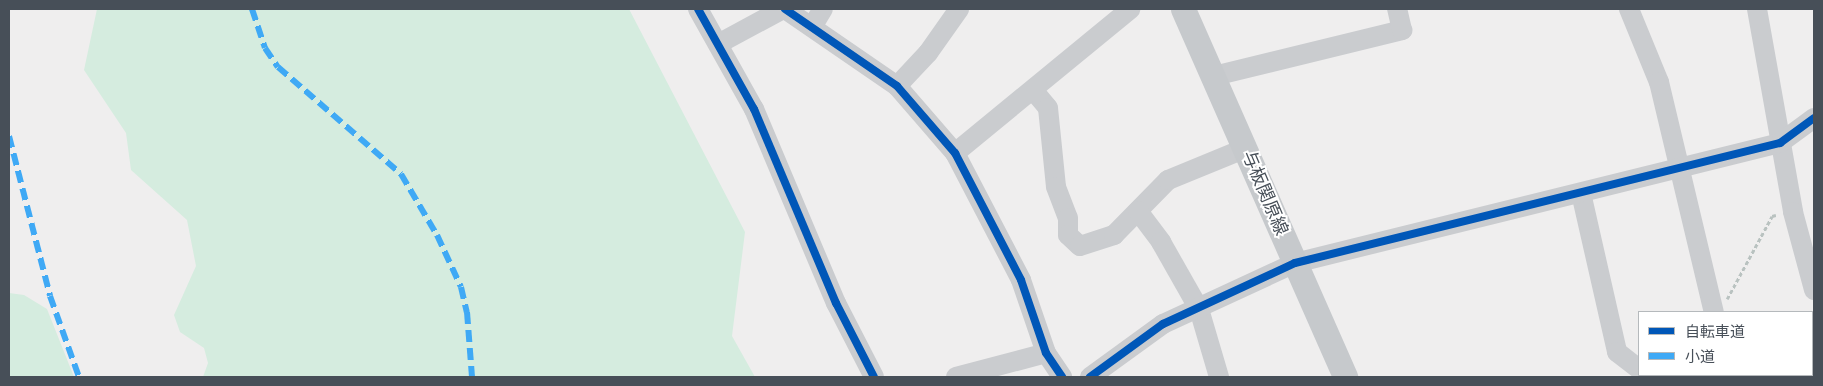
<!DOCTYPE html>
<meta charset="utf-8">
<style>
body{margin:0}
#map{position:relative;width:1823px;height:386px;overflow:hidden;background:#efeeee;font-family:"Work Sans","Noto Sans JP",sans-serif}
div>[style]{position:absolute}
.green>*{inset:0;background:#d5ecdf}
.path>*{height:2.5px;margin-top:-1.25px;transform-origin:0;background:repeating-linear-gradient(90deg,#b9c2c0 0 4px,transparent 0 6.5px)}
.minor>*{height:20px;margin:-10px;padding:0 10px;transform-origin:10px;border-radius:10px;background:#cacccf}
.major>*{height:25px;margin:-12.5px;padding:0 12.5px;transform-origin:12.5px;border-radius:12.5px;background:#c6c9cc}
.quiet>*{height:6px;margin-top:-3px;transform-origin:0;background:repeating-linear-gradient(90deg,#3fa9f5 0 12px,transparent 0 18px)}
.cycleway>*{height:8px;margin:-4px;padding:0 4px;transform-origin:4px;border-radius:4px;background:#0057b8}
span{translate:-50% -50%;white-space:nowrap;text-align:center;line-height:1.15;-webkit-text-stroke:4px #fff;paint-order:stroke}
.street-label{font-size:18px;color:#474f58}
.frame{position:absolute;inset:0;border:10px solid #474f58;pointer-events:none}
.legend{position:absolute;left:1638px;top:311px;width:175px;height:65px;box-sizing:border-box;background:#fff;border:1px solid #b5b9bc;margin:0;padding:6px 9px;list-style:none;font-size:15px;color:#474f58}
.legend li{display:flex;align-items:center;gap:10px;height:25px}
.legend b{width:25px;border:1px solid #b5b9bc}
</style>
<div id="map">
<div class="green">
<i style="clip-path:polygon(97px 9px,629px 9px,745px 232px,732px 336px,755px 377px,203px 377px,208px 363px,204px 348px,180px 332px,174px 315px,196px 266px,187px 220px,131px 170px,126px 133px,84px 70px)"></i>
<i style="clip-path:polygon(9px 293px,24px 295px,47px 309px,74px 377px,9px 377px)"></i>
</div>
<div class="path">
<i style="left:1727px;top:299px;width:94px;rotate:-61.5deg"></i>
<i style="left:1772px;top:216px;width:4px;rotate:-14deg"></i>
</div>
<div class="minor">
<i style="left:698px;top:9px;width:115px;rotate:60.8deg"></i>
<i style="left:754px;top:109px;width:211px;rotate:67.1deg"></i>
<i style="left:836px;top:303px;width:83px;rotate:62.8deg"></i>
<i style="left:785px;top:9px;width:136px;rotate:34.5deg"></i>
<i style="left:897px;top:86px;width:89px;rotate:49.1deg"></i>
<i style="left:955px;top:153px;width:143px;rotate:62.5deg"></i>
<i style="left:1021px;top:280px;width:77px;rotate:71.1deg"></i>
<i style="left:1046px;top:353px;width:29px;rotate:56deg"></i>
<i style="left:1629px;top:9px;width:79px;rotate:67.7deg"></i>
<i style="left:1659px;top:82px;width:236px;rotate:76.6deg"></i>
<i style="left:1757px;top:9px;width:206px;rotate:79.9deg"></i>
<i style="left:1793px;top:212px;width:81px;rotate:74.9deg"></i>
<i style="left:812px;top:27px;width:21px;rotate:-59deg"></i>
<i style="left:718px;top:44px;width:74px;rotate:-28.3deg"></i>
<i style="left:1214px;top:76px;width:194px;rotate:-13.7deg"></i>
<i style="left:1402px;top:30px;width:22px;rotate:-103deg"></i>
<i style="left:897px;top:86px;width:45px;rotate:-46.8deg"></i>
<i style="left:928px;top:53px;width:54px;rotate:-54.8deg"></i>
<i style="left:1033px;top:90px;width:23px;rotate:50deg"></i>
<i style="left:1048px;top:108px;width:79px;rotate:84.2deg"></i>
<i style="left:1056px;top:187px;width:33px;rotate:69deg"></i>
<i style="left:1068px;top:218px;width:17px;rotate:90deg"></i>
<i style="left:1068px;top:235px;width:16px;rotate:43deg"></i>
<i style="left:1080px;top:246px;width:36px;rotate:-18deg"></i>
<i style="left:1114px;top:235px;width:77px;rotate:-45.5deg"></i>
<i style="left:1168px;top:180px;width:84px;rotate:-22.3deg"></i>
<i style="left:955px;top:153px;width:227px;rotate:-39.4deg"></i>
<i style="left:1581px;top:193px;width:163px;rotate:77.2deg"></i>
<i style="left:1617px;top:352px;width:28px;rotate:38deg"></i>
<i style="left:1138px;top:211px;width:39px;rotate:53deg"></i>
<i style="left:1161px;top:242px;width:77px;rotate:60.4deg"></i>
<i style="left:1199px;top:309px;width:71px;rotate:73.6deg"></i>
<i style="left:1733px;top:375px;width:2px;rotate:63deg"></i>
<i style="left:956px;top:377px;width:93px;rotate:-14.9deg"></i>
<i style="left:1090px;top:377px;width:90px;rotate:-36deg"></i>
<i style="left:1163px;top:324px;width:145px;rotate:-24.8deg"></i>
<i style="left:1295px;top:263px;width:500px;rotate:-13.9deg"></i>
<i style="left:1780px;top:143px;width:42px;rotate:-36.3deg"></i>
<i style="left:1685px;top:377px;width:2px;rotate:-63deg"></i>
</div>
<div class="major">
<i style="left:1183px;top:9px;width:402px;rotate:66.2deg"></i>
</div>
<div class="quiet">
<i style="left:252px;top:9px;width:41px;rotate:71.6deg"></i>
<i style="left:265px;top:48px;width:23px;rotate:56deg"></i>
<i style="left:278px;top:67px;width:163px;rotate:41deg"></i>
<i style="left:401px;top:174px;width:71px;rotate:59.5deg"></i>
<i style="left:437px;top:235px;width:57px;rotate:65.2deg"></i>
<i style="left:461px;top:287px;width:26px;rotate:77deg"></i>
<i style="left:467px;top:312px;width:65px;rotate:85.6deg"></i>
<i style="left:9px;top:136px;width:165px;rotate:75.6deg"></i>
<i style="left:50px;top:296px;width:86px;rotate:70.3deg"></i>
</div>
<div class="cycleway">
<i style="left:698px;top:9px;width:115px;rotate:60.8deg"></i>
<i style="left:754px;top:109px;width:211px;rotate:67.1deg"></i>
<i style="left:836px;top:303px;width:83px;rotate:62.8deg"></i>
<i style="left:785px;top:9px;width:136px;rotate:34.5deg"></i>
<i style="left:897px;top:86px;width:89px;rotate:49.1deg"></i>
<i style="left:955px;top:153px;width:143px;rotate:62.5deg"></i>
<i style="left:1021px;top:280px;width:77px;rotate:71.1deg"></i>
<i style="left:1046px;top:353px;width:29px;rotate:56deg"></i>
<i style="left:1090px;top:377px;width:90px;rotate:-36deg"></i>
<i style="left:1163px;top:324px;width:145px;rotate:-24.8deg"></i>
<i style="left:1295px;top:263px;width:500px;rotate:-13.9deg"></i>
<i style="left:1780px;top:143px;width:42px;rotate:-36.3deg"></i>
</div>
<div class="street-label">
<span style="left:1265px;top:193px;rotate:67deg">与板関原線</span>
</div>
<div class="frame"></div>
<ul class="legend">
<li><b style="height:6px;background:#0057b8"></b>自転車道</li>
<li><b style="height:6px;background:#3fa9f5"></b>小道</li>
</ul>
</div>
